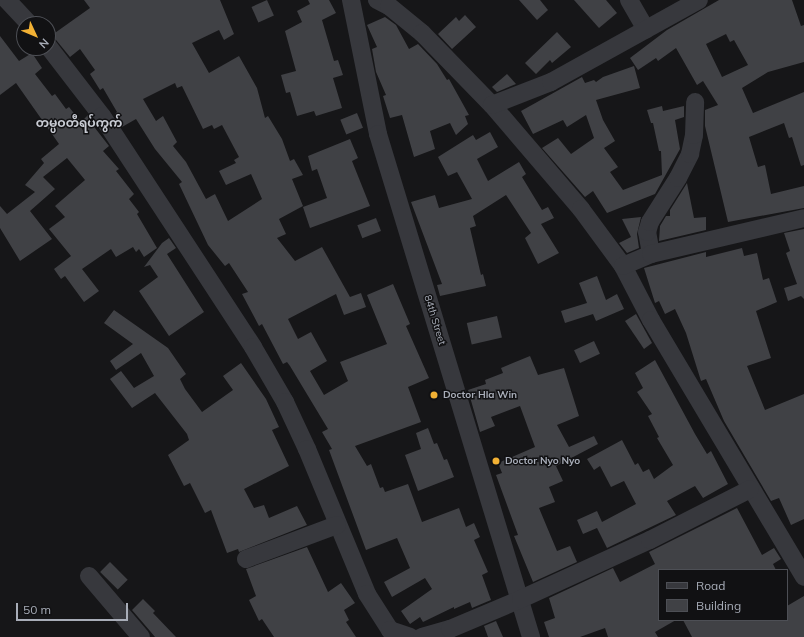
<!DOCTYPE html>
<meta charset="utf-8">
<style>
body{margin:0}
#map{position:relative;width:804px;height:637px;overflow:hidden;background:#161618;font-family:Mulish,"Noto Sans Myanmar",sans-serif}
div>[style]{position:absolute}
.building>*{inset:0;background:#404145;transform-origin:0 0}
.minor>*{height:18px;margin:-9px;padding:0 9px;transform-origin:9px;border-radius:9px;background:#37383d}
.dots>*{width:11px;height:11px;translate:-50% -50%;box-sizing:border-box;border:2px solid #111113;border-radius:50%}
span{translate:-50% -50%;white-space:nowrap;text-align:center;line-height:1.15;-webkit-text-stroke:3px #111113;paint-order:stroke}
.street-label{font-size:10px;color:#a8adb8}
.poi-label{font-size:10px;color:#a8adb8;font-weight:700}
.left{translate:0 -50%;text-align:left}
.quarter-label{font-size:12px;color:#c9ccd4;font-weight:700}
.legend{position:absolute;left:658px;top:569px;width:130px;height:52px;box-sizing:border-box;background:#111113;border:1px solid #4d4f55;margin:0;padding:5px 7px;list-style:none;font-size:12px;color:#a8adb8}
.legend li{display:flex;align-items:center;gap:8px;height:20px}
.legend b{width:20px;border:1px solid #4d4f55}
.north{position:absolute;left:16px;top:16px;width:40px;height:40px;box-sizing:border-box;background:#111113;border:1px solid #4d4f55;border-radius:50%;rotate:134deg;font-size:11px;font-weight:700;line-height:16px;text-align:center;color:#a8adb8}
.north::after{content:'';display:block;margin:auto;width:14px;height:18px;background:#f2b134;clip-path:polygon(50% 0,100% 100%,50% 72%,0 100%)}
.scale{position:absolute;left:16px;top:603px;width:112px;height:18px;box-sizing:border-box;border:2px solid #a8adb8;border-top:0;padding-left:5px;font-size:12px;line-height:14px;white-space:nowrap;color:#a8adb8;-webkit-text-stroke:3px #111113;paint-order:stroke}
</style>
<div id="map">
<div class="building">
<i style="clip-path:polygon(evenodd,84px 0,220px 0,234px 34px,224px 40px,219px 30px,192px 43px,209px 73px,239px 56px,257px 88px,265px 118px,268px 116px,282px 139px,290px 161px,294px 159px,303px 175px,292px 179px,303px 206px,279px 219px,286px 234px,277px 238px,295px 261px,322px 247px,350px 297px,361px 293px,366px 307px,344px 315px,336px 294px,288px 319px,298px 339px,311px 332px,327px 361px,310px 371px,324px 395px,348px 381px,340px 362px,387px 344px,367px 295px,393px 284px,410px 324px,406px 326px,429px 378px,408px 387px,421px 422px,355px 446px,367px 466px,371px 464px,380px 488px,383px 487px,385px 492px,408px 484px,422px 522px,459px 508px,466px 527px,474px 523px,480px 537px,474px 540px,488px 572px,482px 575px,491px 600px,472px 608px,470px 602px,454px 609px,454px 607px,423px 622px,420px 617px,410px 624px,401px 611px,432px 589px,425px 578px,392px 597px,384px 582px,410px 568px,397px 538px,366px 550px,329px 450px,332px 449px,322px 432px,328px 429px,290px 366px,287px 362px,283px 364px,262px 324px,259px 326px,242px 294px,248px 292px,229px 263px,225px 266px,208px 245px,179px 184px,182px 182px,155px 149px,136px 119px,122px 127px,115px 114px,117px 112px,103px 88px,100px 90px,90px 74px,95px 70px,80px 49px,70px 57px,52px 35px,90px 8px,84px 0,175px 83px,177px 88px,182px 86px,203px 129px,212px 125px,214px 129px,222px 125px,239px 157px,234px 160px,236px 163px,219px 171px,226px 185px,251px 174px,262px 199px,228px 221px,215px 194px,206px 199px,186px 162px,173px 146px,177px 142px,163px 116px,156px 121px,143px 99px,175px 83px)"></i>
<i style="left:267px;top:0;width:17px;height:17px;rotate:66deg"></i>
<i style="clip-path:polygon(308px 0,329px 0,336px 13px,322px 20px,334px 61px,338px 60px,343px 75px,333px 78px,342px 108px,316px 116px,314px 111px,297px 116px,290px 92px,286px 93px,281px 75px,296px 71px,285px 31px,302px 22px,297px 11px,310px 4px)"></i>
<i style="clip-path:polygon(519px 0,540px 0,548px 10px,537px 20px)"></i>
<i style="clip-path:polygon(574px 0,606px 0,617px 13px,599px 28px)"></i>
<i style="clip-path:polygon(evenodd,719px 0,792px 0,801px 26px,804px 25px,804px 62px,768px 72px,742px 88px,753px 113px,804px 92px,804px 165px,801px 166px,792px 137px,789px 138px,784px 123px,749px 137px,758px 167px,765px 165px,771px 194px,804px 186px,804px 208px,728px 222px,705px 126px,705px 110px,718px 105px,703px 81px,697px 85px,676px 48px,658px 61px,656px 58px,638px 70px,630px 58px,667px 30px,719px 0,726px 34px,730px 42px,734px 40px,748px 65px,722px 77px,706px 44px,726px 34px)"></i>
<i style="clip-path:polygon(465px 15px,476px 27px,452px 49px,438px 34px,456px 17px,459px 21px)"></i>
<i style="clip-path:polygon(385px 17px,396px 25px,409px 49px,418px 44px,437px 64px,447px 80px,449px 79px,469px 115px,465px 116px,468px 124px,456px 135px,450px 123px,430px 131px,435px 149px,414px 157px,402px 115px,390px 118px,383px 96px,386px 95px,376px 72px,372px 49px,377px 47px,367px 25px)"></i>
<i style="clip-path:polygon(557px 32px,571px 47px,552px 63px,550px 60px,536px 74px,525px 63px)"></i>
<i style="clip-path:polygon(0 36px,19px 61px,32px 53px,42px 68px,35px 74px,52px 96px,55px 94px,66px 109px,69px 107px,81px 122px,88px 115px,93px 122px,95px 128px,109px 146px,103px 151px,119px 169px,116px 171px,134px 194px,129px 199px,139px 212px,137px 214px,157px 248px,144px 257px,139px 249px,136px 252px,133px 247px,116px 257px,111px 249px,82px 269px,99px 291px,84px 302px,65px 276px,61px 279px,54px 269px,71px 256px,49px 229px,65px 217px,55px 206px,85px 180px,67px 158px,43px 177px,55px 189px,30px 211px,52px 239px,20px 261px,0 228px,0 206px,7px 214px,35px 192px,25px 185px,44px 163px,41px 159px,59px 144px,16px 83px,0 95px)"></i>
<i style="clip-path:polygon(634px 66px,640px 88px,596px 100px,603px 120px,615px 141px,604px 148px,618px 167px,610px 172px,623px 190px,662px 175px,661px 151px,659px 151px,653px 123px,651px 123px,647px 110px,662px 106px,663px 111px,684px 106px,684px 117px,675px 120px,680px 149px,655px 194px,607px 213px,593px 191px,585px 197px,542px 148px,558px 138px,571px 154px,594px 138px,586px 115px,567px 127px,563px 120px,533px 134px,521px 111px,582px 77px,585px 83px,594px 80px,596px 82px,603px 77px)"></i>
<i style="clip-path:polygon(507px 74px,516px 84px,497px 92px,492px 87px)"></i>
<i style="left:357px;top:113px;width:16px;height:18px;rotate:68deg"></i>
<i style="clip-path:polygon(490px 132px,498px 147px,477px 159px,488px 181px,519px 162px,526px 174px,522px 177px,542px 210px,548px 207px,554px 218px,541px 224px,559px 253px,538px 264px,525px 238px,531px 233px,506px 195px,473px 216px,476px 226px,470px 228px,481px 275px,483px 274px,486px 286px,440px 296px,437px 285px,442px 284px,411px 202px,435px 195px,439px 208px,472px 199px,457px 172px,448px 176px,438px 157px,473px 135px,476px 140px)"></i>
<i style="clip-path:polygon(350px 139px,358px 158px,352px 161px,370px 206px,310px 228px,303px 207px,327px 198px,317px 169px,312px 171px,308px 156px)"></i>
<i style="clip-path:polygon(687px 183px,694px 218px,706px 217px,706px 230px,659px 241px,660px 226px,666px 216px,670px 216px,670px 210px)"></i>
<i style="clip-path:polygon(641px 217px,637px 234px,639px 248px,627px 253px,619px 243px,631px 237px,622px 219px)"></i>
<i style="left:376px;top:218px;width:14px;height:20px;rotate:69deg"></i>
<i style="clip-path:polygon(804px 229px,804px 299px,801px 296px,788px 301px,784px 288px,797px 284px,786px 253px,790px 251px,784px 233px)"></i>
<i style="clip-path:polygon(169px 238px,176px 248px,167px 254px,204px 312px,169px 336px,139px 291px,158px 277px,150px 265px,144px 267px,162px 243px)"></i>
<i style="clip-path:polygon(742px 248px,744px 256px,757px 253px,763px 280px,769px 278px,777px 302px,756px 311px,771px 358px,747px 366px,765px 410px,804px 394px,804px 519px,791px 525px,779px 498px,771px 501px,724px 421px,706px 379px,701px 381px,686px 333px,675px 309px,665px 314px,659px 301px,655px 303px,644px 268px,706px 252px,706px 257px)"></i>
<i style="clip-path:polygon(597px 276px,606px 300px,617px 294px,624px 309px,596px 321px,593px 314px,565px 323px,561px 311px,587px 303px,579px 283px)"></i>
<i style="clip-path:polygon(114px 310px,168px 348px,186px 374px,180px 379px,185px 389px,202px 412px,233px 390px,223px 376px,241px 363px,266px 399px,279px 427px,272px 430px,289px 466px,244px 489px,254px 508px,264px 505px,269px 518px,297px 506px,307px 525px,239px 552px,238px 549px,227px 553px,211px 510px,205px 513px,190px 483px,184px 486px,168px 455px,189px 440px,187px 434px,155px 393px,132px 408px,110px 379px,121px 371px,134px 388px,154px 376px,141px 353px,116px 370px,110px 361px,133px 344px,104px 323px)"></i>
<i style="clip-path:polygon(636px 314px,652px 343px,644px 349px,625px 321px)"></i>
<i style="left:497px;top:316px;width:22px;height:31px;rotate:77deg"></i>
<i style="left:594px;top:341px;width:14px;height:22px;rotate:65deg"></i>
<i style="clip-path:polygon(530px 356px,538px 375px,564px 368px,579px 416px,557px 425px,569px 447px,594px 436px,598px 444px,556px 466px,563px 481px,549px 487px,555px 502px,539px 508px,557px 551px,570px 546px,577px 562px,533px 582px,514px 536px,518px 535px,496px 475px,502px 473px,498px 463px,535px 447px,520px 406px,491px 417px,495px 426px,480px 432px,468px 390px,486px 384px,485px 380px,503px 373px,501px 368px)"></i>
<i style="clip-path:polygon(655px 360px,695px 434px,707px 454px,711px 451px,728px 484px,703px 498px,695px 486px,667px 501px,676px 515px,607px 548px,597px 528px,583px 534px,577px 520px,597px 511px,602px 522px,636px 504px,624px 481px,611px 487px,600px 466px,594px 470px,587px 459px,622px 440px,635px 465px,638px 463px,643px 472px,649px 469px,654px 479px,673px 465px,657px 438px,659px 437px,648px 416px,652px 414px,637px 392px,643px 388px,635px 373px)"></i>
<i style="clip-path:polygon(428px 428px,434px 444px,437px 443px,444px 460px,447px 459px,454px 477px,418px 491px,405px 455px,421px 449px,416px 433px)"></i>
<i style="clip-path:polygon(737px 508px,762px 555px,774px 548px,781px 559px,773px 564px,776px 570px,659px 570px,659px 620px,676px 620px,655px 632px,658px 637px,608px 637px,605px 628px,580px 637px,549px 637px,544px 622px,555px 618px,549px 598px,613px 568px,620px 582px,655px 564px,649px 552px)"></i>
<i style="clip-path:polygon(307px 547px,328px 592px,341px 583px,355px 603px,344px 610px,349px 620px,346px 622px,356px 637px,274px 637px,262px 619px,259px 621px,249px 600px,256px 596px,246px 569px)"></i>
<i style="left:110px;top:562px;width:25px;height:14px;rotate:45deg"></i>
<i style="clip-path:polygon(804px 596px,804px 637px,692px 637px,683px 620px,787px 620px,787px 606px)"></i>
<i style="clip-path:polygon(143px 599px,155px 611px,153px 613px,176px 637px,155px 637px,150px 631px,132px 610px)"></i>
<i style="clip-path:polygon(496px 621px,503px 637px,488px 637px,484px 626px)"></i>
</div>
<div class="minor">
<i style="left:7px;top:0;width:33px;rotate:47deg"></i>
<i style="left:351px;top:0;width:137px;rotate:78.6deg"></i>
<i style="left:378px;top:134px;width:526px;rotate:73.08deg"></i>
<i style="left:377px;top:0;width:13px;rotate:27deg"></i>
<i style="left:389px;top:6px;width:43px;rotate:39.3deg"></i>
<i style="left:422px;top:33px;width:100px;rotate:45.8deg"></i>
<i style="left:492px;top:105px;width:137px;rotate:49.4deg"></i>
<i style="left:581px;top:209px;width:71px;rotate:53.6deg"></i>
<i style="left:623px;top:266px;width:61px;rotate:62.6deg"></i>
<i style="left:651px;top:320px;width:299px;rotate:59.2deg"></i>
<i style="left:629px;top:0;width:34px;rotate:60deg"></i>
<i style="left:48px;top:46px;width:88px;rotate:52.4deg"></i>
<i style="left:102px;top:116px;width:276px;rotate:56.8deg"></i>
<i style="left:253px;top:347px;width:64px;rotate:59.8deg"></i>
<i style="left:285px;top:402px;width:52px;rotate:64.9deg"></i>
<i style="left:307px;top:449px;width:157px;rotate:67.5deg"></i>
<i style="left:367px;top:594px;width:43px;rotate:57.4deg"></i>
<i style="left:390px;top:630px;width:21px;rotate:19deg"></i>
<i style="left:492px;top:105px;width:63px;rotate:-21.3deg"></i>
<i style="left:551px;top:82px;width:169px;rotate:-29deg"></i>
<i style="left:651px;top:254px;width:22px;rotate:-100deg"></i>
<i style="left:647px;top:232px;width:10px;rotate:-73deg"></i>
<i style="left:650px;top:222px;width:52px;rotate:-57.5deg"></i>
<i style="left:678px;top:178px;width:27px;rotate:-63deg"></i>
<i style="left:690px;top:154px;width:19px;rotate:-78deg"></i>
<i style="left:694px;top:135px;width:33px;rotate:-88deg"></i>
<i style="left:623px;top:266px;width:30px;rotate:-23deg"></i>
<i style="left:651px;top:254px;width:157px;rotate:-13.2deg"></i>
<i style="left:246px;top:559px;width:97px;rotate:-20.5deg"></i>
<i style="left:89px;top:576px;width:80px;rotate:49.6deg"></i>
<i style="left:422px;top:637px;width:29px;rotate:-16deg"></i>
<i style="left:450px;top:629px;width:77px;rotate:-22.9deg"></i>
<i style="left:521px;top:599px;width:142px;rotate:-24.6deg"></i>
<i style="left:650px;top:540px;width:112px;rotate:-27deg"></i>
</div>
<div class="dots">
<i style="left:434px;top:395px;background:#f2b134"></i>
<i style="left:496px;top:461px;background:#f2b134"></i>
</div>
<div class="street-label">
<span style="left:435px;top:320px;rotate:73deg">84th Street</span>
</div>
<div class="poi-label">
<span class="left" style="left:443px;top:395px">Doctor Hla Win</span>
<span class="left" style="left:505px;top:461px">Doctor Nyo Nyo</span>
</div>
<div class="quarter-label">
<span style="left:79px;top:123px">တမ္ပဝတီရပ်ကွက်</span>
</div>
<ul class="legend">
<li><b style="height:5px;background:#37383d"></b>Road</li>
<li><b style="height:11px;background:#404145"></b>Building</li>
</ul>
<div class="north">N</div>
<div class="scale">50 m</div>
</div>
